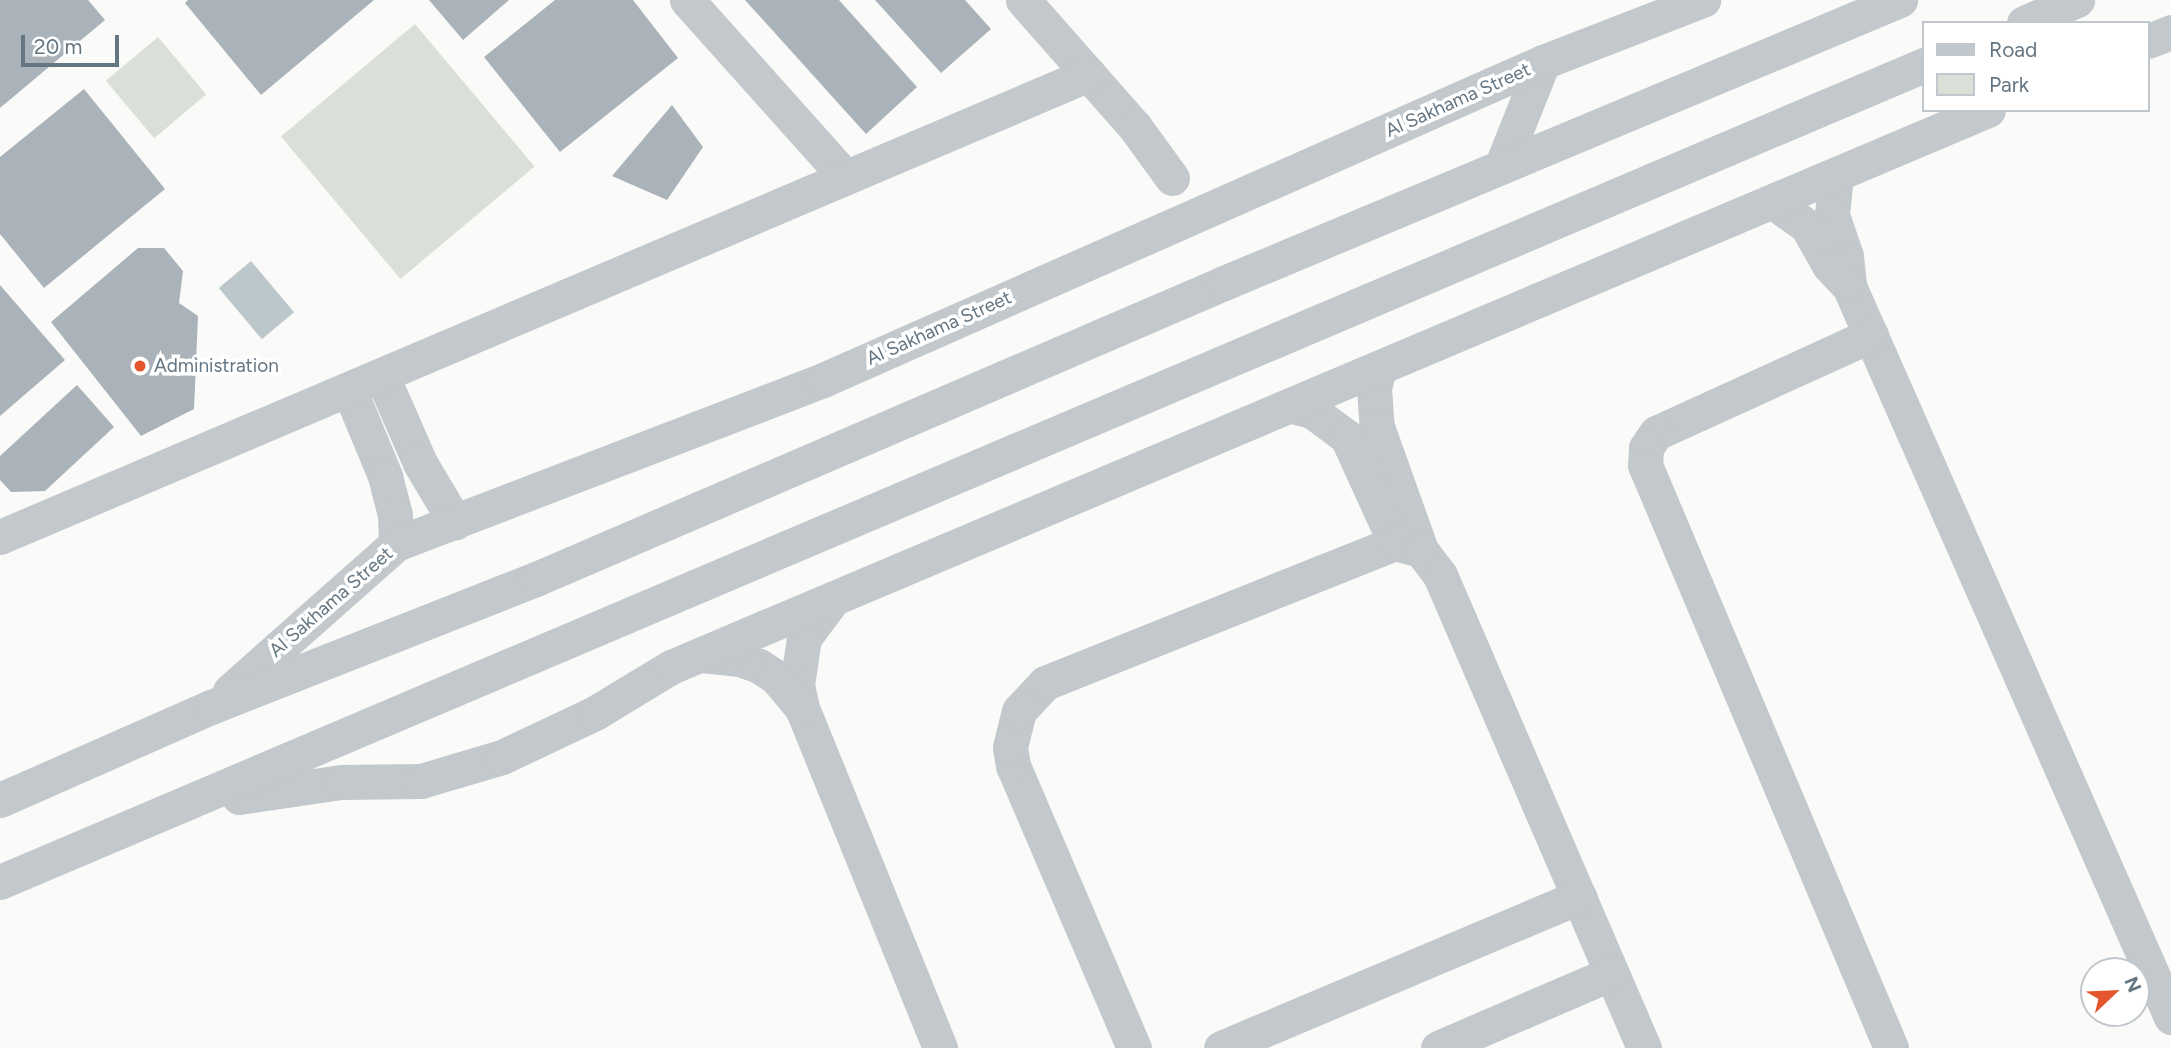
<!DOCTYPE html>
<style>
body{margin:0}
#map{position:relative;width:2171px;height:1048px;overflow:hidden;background:#fafaf8;font-family:Figtree,sans-serif}
div>[style]{position:absolute}
.green>*{inset:0;background:#dadfd7;transform-origin:0 0}
.water>*{inset:0;background:#bbc7cb;transform-origin:0 0}
.building>*{inset:0;background:#aab3b9}
.minor>*{height:35px;margin:-17.5px;padding:0 17.5px;transform-origin:17.5px;border-radius:17.5px;background:#c3c8cc}
.dots>*{width:19px;height:19px;translate:-50% -50%;box-sizing:border-box;border:4px solid #fff;border-radius:50%}
span{translate:-50% -50%;white-space:nowrap;text-align:center;line-height:1.15;-webkit-text-stroke:7px #fff;paint-order:stroke}
.street-label{font-size:19px;color:#657683}
.poi-label{font-size:19px;color:#657683}
.left{translate:0 -50%;text-align:left}
.legend{position:absolute;left:1922px;top:21px;width:228px;height:91px;box-sizing:border-box;background:#fff;border:2px solid #c1c8cd;margin:0;padding:9px 12px;list-style:none;font-size:21px;color:#657683}
.legend li{display:flex;align-items:center;gap:14px;height:35px}
.legend b{width:35px;border:2px solid #c1c8cd}
.north{position:absolute;left:2080px;top:957px;width:70px;height:70px;box-sizing:border-box;background:#fff;border:2px solid #c1c8cd;border-radius:50%;rotate:67deg;font-size:19px;font-weight:700;line-height:28px;text-align:center;color:#657683}
.north::after{content:'';display:block;margin:auto;width:24px;height:32px;background:#e4572e;clip-path:polygon(50% 0,100% 100%,50% 72%,0 100%)}
.scale{position:absolute;left:21px;top:35px;width:98px;height:32px;box-sizing:border-box;border:4px solid #657683;border-top:0;padding-left:9px;font-size:21px;line-height:24px;white-space:nowrap;color:#657683;-webkit-text-stroke:5px #fff;paint-order:stroke}
</style>
<div id="map">
<div class="green">
<i style="left:415px;top:24px;width:186px;height:175px;rotate:50deg"></i>
<i style="left:158px;top:37px;width:75px;height:68px;rotate:50deg"></i>
</div>
<div class="water">
<i style="left:251px;top:261px;width:67px;height:42px;rotate:50deg"></i>
</div>
<div class="building">
<i style="clip-path:polygon(0 0,88px 0,105px 20px,0 108px)"></i>
<i style="clip-path:polygon(188px 0,374px 0,261px 95px,185px 3px)"></i>
<i style="clip-path:polygon(429px 0,509px 0,463px 40px)"></i>
<i style="clip-path:polygon(555px 0,633px 0,678px 58px,560px 152px,484px 57px)"></i>
<i style="clip-path:polygon(745px 0,839px 0,917px 87px,866px 134px)"></i>
<i style="clip-path:polygon(875px 0,965px 0,991px 29px,941px 73px)"></i>
<i style="clip-path:polygon(84px 89px,165px 189px,44px 288px,0 234px,0 157px)"></i>
<i style="clip-path:polygon(672px 105px,703px 147px,667px 200px,612px 176px)"></i>
<i style="clip-path:polygon(138px 248px,164px 248px,183px 271px,179px 303px,198px 316px,194px 409px,141px 436px,51px 322px)"></i>
<i style="clip-path:polygon(0 285px,65px 360px,0 416px)"></i>
<i style="clip-path:polygon(77px 385px,114px 427px,45px 491px,11px 492px,0 480px,0 456px)"></i>
</div>
<div class="minor">
<i style="left:687px;top:0;width:237px;rotate:48.2deg"></i>
<i style="left:1023px;top:0;width:169px;rotate:48.6deg"></i>
<i style="left:1135px;top:127px;width:63px;rotate:54deg"></i>
<i style="left:2024px;top:23px;width:58px;rotate:-23.5deg"></i>
<i style="left:2148px;top:41px;width:25px;rotate:-21deg"></i>
<i style="left:1502px;top:165px;width:111px;rotate:-68.3deg"></i>
<i style="left:1836px;top:176px;width:39px;rotate:96deg"></i>
<i style="left:1832px;top:215px;width:43px;rotate:71.1deg"></i>
<i style="left:1846px;top:256px;width:30px;rotate:84deg"></i>
<i style="left:1849px;top:286px;width:799px;rotate:66.23deg"></i>
<i style="left:1773px;top:202px;width:42px;rotate:35.2deg"></i>
<i style="left:1807px;top:226px;width:45px;rotate:60.6deg"></i>
<i style="left:1829px;top:265px;width:25px;rotate:47deg"></i>
<i style="left:1871px;top:335px;width:236px;rotate:155.5deg"></i>
<i style="left:1656px;top:433px;width:18px;rotate:124deg"></i>
<i style="left:1646px;top:448px;width:17px;rotate:93deg"></i>
<i style="left:1645px;top:465px;width:633px;rotate:67.12deg"></i>
<i style="left:1379px;top:369px;width:20px;rotate:105deg"></i>
<i style="left:1374px;top:388px;width:39px;rotate:86deg"></i>
<i style="left:1377px;top:427px;width:131px;rotate:70.3deg"></i>
<i style="left:382px;top:376px;width:95px;rotate:66.4deg"></i>
<i style="left:420px;top:463px;width:69px;rotate:59.3deg"></i>
<i style="left:349px;top:389px;width:94px;rotate:67.5deg"></i>
<i style="left:385px;top:476px;width:40px;rotate:75.6deg"></i>
<i style="left:395px;top:515px;width:29px;rotate:88deg"></i>
<i style="left:1292px;top:406px;width:21px;rotate:14deg"></i>
<i style="left:1312px;top:411px;width:44px;rotate:36.6deg"></i>
<i style="left:1347px;top:437px;width:113px;rotate:65.5deg"></i>
<i style="left:0;top:537px;width:1183px;rotate:-23.03deg"></i>
<i style="left:830px;top:603px;width:44px;rotate:126.6deg"></i>
<i style="left:804px;top:638px;width:48px;rotate:98.5deg"></i>
<i style="left:797px;top:685px;width:24px;rotate:78deg"></i>
<i style="left:802px;top:708px;width:367px;rotate:67.9deg"></i>
<i style="left:702px;top:655px;width:38px;rotate:6deg"></i>
<i style="left:740px;top:659px;width:20px;rotate:20deg"></i>
<i style="left:759px;top:666px;width:20px;rotate:33deg"></i>
<i style="left:776px;top:677px;width:40px;rotate:50deg"></i>
<i style="left:230px;top:691px;width:222px;rotate:-41.5deg"></i>
<i style="left:396px;top:544px;width:457px;rotate:-21deg"></i>
<i style="left:823px;top:380px;width:787px;rotate:-23.83deg"></i>
<i style="left:1543px;top:62px;width:172px;rotate:-21.2deg"></i>
<i style="left:239px;top:797px;width:103px;rotate:-8.4deg"></i>
<i style="left:341px;top:782px;width:80px;rotate:-0.7deg"></i>
<i style="left:421px;top:781px;width:84px;rotate:-16.5deg"></i>
<i style="left:502px;top:757px;width:103px;rotate:-25.3deg"></i>
<i style="left:595px;top:713px;width:89px;rotate:-31.2deg"></i>
<i style="left:671px;top:667px;width:1430px;rotate:-22.93deg"></i>
<i style="left:0;top:800px;width:231px;rotate:-23.8deg"></i>
<i style="left:211px;top:707px;width:349px;rotate:-21.5deg"></i>
<i style="left:536px;top:579px;width:749px;rotate:-23.28deg"></i>
<i style="left:1224px;top:283px;width:733px;rotate:-22.72deg"></i>
<i style="left:0;top:882px;width:2090px;rotate:-23.01deg"></i>
<i style="left:1134px;top:1048px;width:307px;rotate:-113.2deg"></i>
<i style="left:1013px;top:766px;width:19px;rotate:-99deg"></i>
<i style="left:1010px;top:747px;width:37px;rotate:-76deg"></i>
<i style="left:1019px;top:711px;width:38px;rotate:-47deg"></i>
<i style="left:1045px;top:683px;width:377px;rotate:-21.8deg"></i>
<i style="left:1395px;top:543px;width:27px;rotate:15deg"></i>
<i style="left:1421px;top:550px;width:31px;rotate:53deg"></i>
<i style="left:1440px;top:575px;width:515px;rotate:66.67deg"></i>
<i style="left:1221px;top:1048px;width:389px;rotate:-22.9deg"></i>
<i style="left:1438px;top:1048px;width:189px;rotate:-23.3deg"></i>
</div>
<div class="dots">
<i style="left:140px;top:366px;background:#e4572e"></i>
</div>
<div class="street-label">
<span style="left:1458px;top:100px;rotate:-24deg">Al Sakhama Street</span>
<span style="left:939px;top:328px;rotate:-24deg">Al Sakhama Street</span>
<span style="left:331px;top:602px;rotate:-41deg">Al Sakhama Street</span>
</div>
<div class="poi-label">
<span class="left" style="left:154px;top:366px">Administration</span>
</div>
<ul class="legend">
<li><b style="height:9px;background:#c3c8cc"></b>Road</li>
<li><b style="height:19px;background:#dadfd7"></b>Park</li>
</ul>
<div class="north">N</div>
<div class="scale">20 m</div>
</div>
